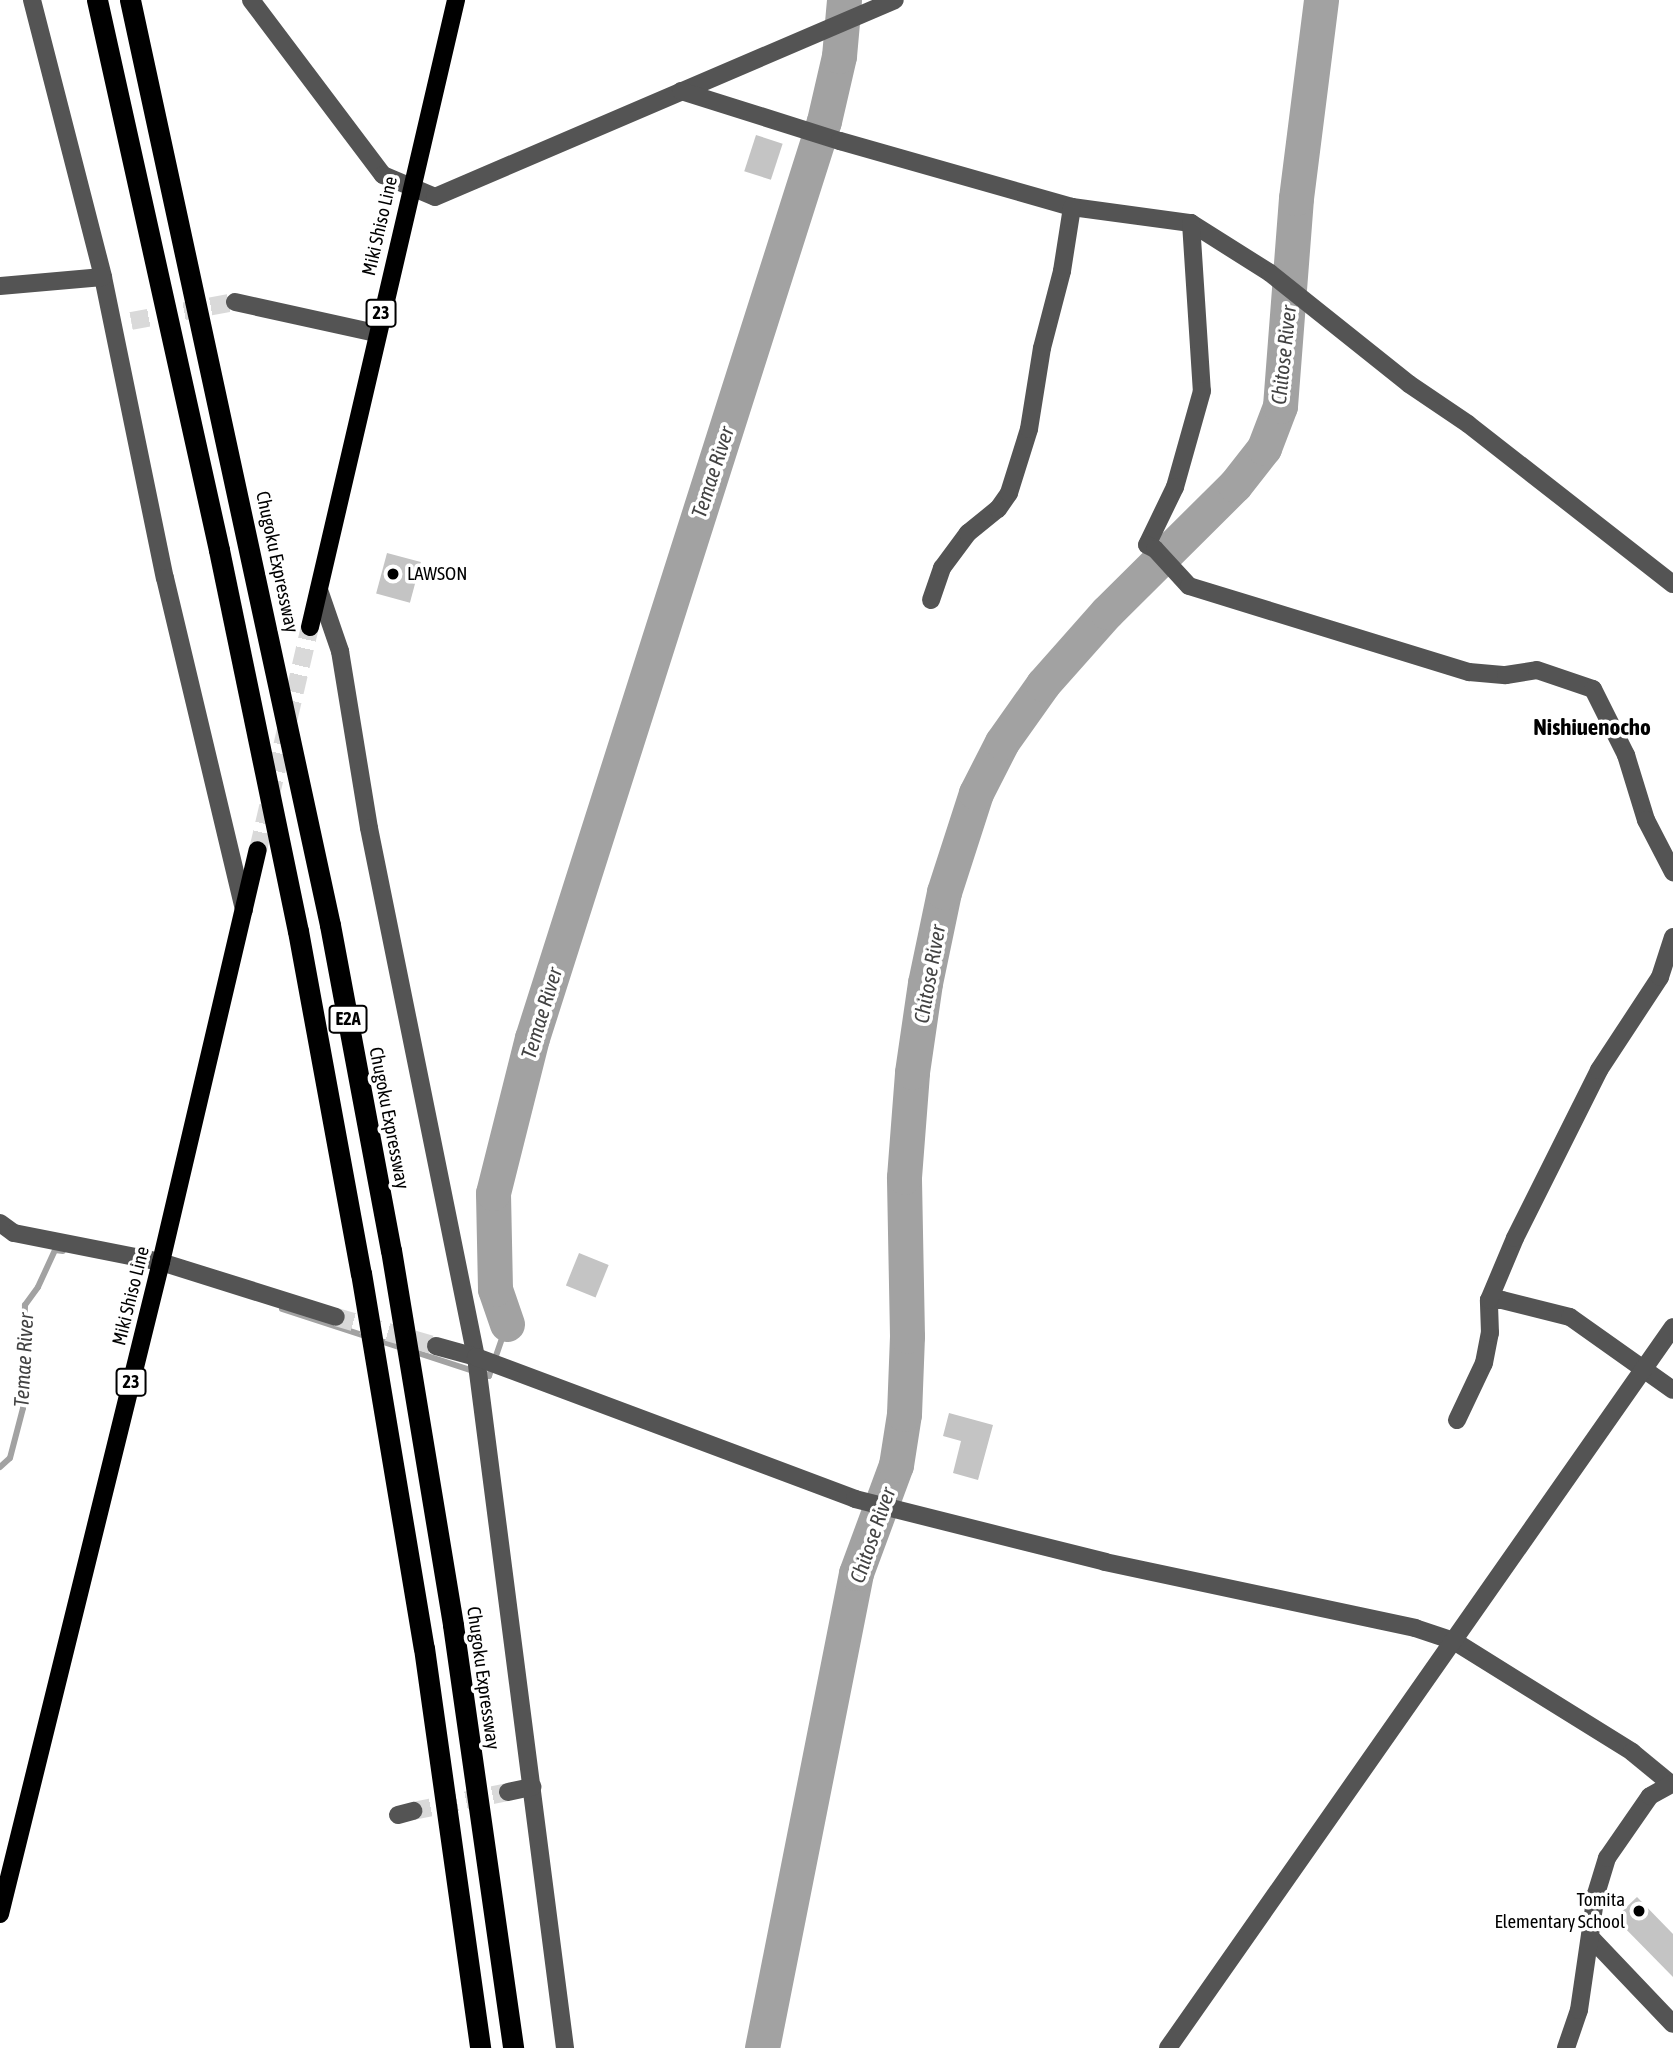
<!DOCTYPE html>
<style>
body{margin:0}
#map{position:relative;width:1673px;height:2048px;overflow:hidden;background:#fff;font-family:"Asap Condensed",sans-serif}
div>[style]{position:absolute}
.stream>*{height:6px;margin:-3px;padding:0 3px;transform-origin:3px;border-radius:3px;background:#a2a2a2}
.river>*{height:35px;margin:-17.5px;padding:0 17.5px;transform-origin:17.5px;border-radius:17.5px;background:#a2a2a2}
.building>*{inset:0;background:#c4c4c4;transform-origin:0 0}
.minor-tunnel>*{height:18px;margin-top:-9px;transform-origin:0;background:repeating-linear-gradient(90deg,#d9d9d9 0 18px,transparent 0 27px)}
.major-tunnel>*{height:18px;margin-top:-9px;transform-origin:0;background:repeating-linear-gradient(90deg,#d9d9d9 0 18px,transparent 0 27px)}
.minor>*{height:18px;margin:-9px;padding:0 9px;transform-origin:9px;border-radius:9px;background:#545454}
.major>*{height:18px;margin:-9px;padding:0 9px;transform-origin:9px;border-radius:9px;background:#000}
.highway>*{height:21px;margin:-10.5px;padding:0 10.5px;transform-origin:10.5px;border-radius:10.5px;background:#000}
.dots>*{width:19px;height:19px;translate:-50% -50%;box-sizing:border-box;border:4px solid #fff;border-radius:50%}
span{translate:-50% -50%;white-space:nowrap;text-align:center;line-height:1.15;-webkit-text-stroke:7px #fff;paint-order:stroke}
.shield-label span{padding:2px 5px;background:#fff;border:2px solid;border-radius:5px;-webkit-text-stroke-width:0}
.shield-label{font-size:18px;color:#000;font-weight:700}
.street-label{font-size:19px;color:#000}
.poi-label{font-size:19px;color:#000}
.left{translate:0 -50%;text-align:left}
.right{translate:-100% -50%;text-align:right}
.water-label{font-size:21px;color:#434343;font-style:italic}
.quarter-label{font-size:23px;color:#000;font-weight:700}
</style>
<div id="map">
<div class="stream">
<i style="left:282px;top:1309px;width:126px;rotate:18deg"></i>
<i style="left:412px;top:1351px;width:81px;rotate:18deg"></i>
<i style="left:489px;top:1376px;width:55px;rotate:-70.9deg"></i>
<i style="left:0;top:1467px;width:13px;rotate:-42deg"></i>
<i style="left:10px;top:1458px;width:52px;rotate:-75.4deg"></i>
<i style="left:23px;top:1408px;width:103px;rotate:-88.9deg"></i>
<i style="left:25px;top:1305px;width:22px;rotate:-54deg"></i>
<i style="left:38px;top:1287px;width:41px;rotate:-65.3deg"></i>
<i style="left:55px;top:1250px;width:8px;rotate:7deg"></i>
</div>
<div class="river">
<i style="left:507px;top:1324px;width:37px;rotate:-109deg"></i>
<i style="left:495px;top:1289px;width:96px;rotate:-91.2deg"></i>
<i style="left:493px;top:1193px;width:160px;rotate:-75.9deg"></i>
<i style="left:532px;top:1038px;width:962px;rotate:-72.34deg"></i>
<i style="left:824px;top:121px;width:67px;rotate:-77deg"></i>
<i style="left:839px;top:56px;width:56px;rotate:-84.9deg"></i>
<i style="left:762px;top:2048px;width:484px;rotate:-78.8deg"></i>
<i style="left:856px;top:1573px;width:115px;rotate:-69.7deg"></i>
<i style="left:896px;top:1465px;width:52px;rotate:-81.1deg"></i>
<i style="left:904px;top:1414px;width:78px;rotate:-87.8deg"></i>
<i style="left:907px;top:1336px;width:159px;rotate:-91.1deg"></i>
<i style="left:904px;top:1177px;width:105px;rotate:-85.6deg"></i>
<i style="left:912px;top:1072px;width:90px;rotate:-81.7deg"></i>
<i style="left:925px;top:983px;width:93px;rotate:-78.2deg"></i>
<i style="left:944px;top:892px;width:104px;rotate:-72.1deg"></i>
<i style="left:976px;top:793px;width:57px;rotate:-63deg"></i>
<i style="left:1002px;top:742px;width:71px;rotate:-54.7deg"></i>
<i style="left:1043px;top:684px;width:96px;rotate:-48.4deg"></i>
<i style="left:1107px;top:612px;width:180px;rotate:-44.8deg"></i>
<i style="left:1235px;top:485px;width:47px;rotate:-51.9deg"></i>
<i style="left:1264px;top:448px;width:45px;rotate:-69.1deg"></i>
<i style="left:1280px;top:406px;width:209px;rotate:-85.6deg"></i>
<i style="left:1296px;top:198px;width:200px;rotate:-82.8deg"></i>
</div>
<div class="building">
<i style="left:756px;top:135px;width:28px;height:38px;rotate:18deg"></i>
<i style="left:387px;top:553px;width:35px;height:42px;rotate:15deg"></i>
<i style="left:579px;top:1253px;width:32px;height:35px;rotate:22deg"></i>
<i style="clip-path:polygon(949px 1413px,993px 1425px,978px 1480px,953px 1473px,961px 1441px,943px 1436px)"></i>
<i style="clip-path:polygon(1637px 1897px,1673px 1934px,1673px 1977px,1615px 1918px)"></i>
</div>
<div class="minor-tunnel">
<i style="left:131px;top:321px;width:106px;rotate:-10.4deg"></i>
<i style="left:336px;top:1317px;width:104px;rotate:16.2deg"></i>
<i style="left:413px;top:1811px;width:97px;rotate:-11.3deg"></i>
</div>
<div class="major-tunnel">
<i style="left:258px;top:850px;width:229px;rotate:-76.9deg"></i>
</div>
<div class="minor">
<i style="left:32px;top:0;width:286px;rotate:75.6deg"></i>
<i style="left:103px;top:277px;width:307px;rotate:78.4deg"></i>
<i style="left:165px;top:578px;width:341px;rotate:76.6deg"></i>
<i style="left:251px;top:0;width:219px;rotate:53deg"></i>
<i style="left:383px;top:175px;width:56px;rotate:22.9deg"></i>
<i style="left:435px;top:197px;width:500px;rotate:-23.18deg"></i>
<i style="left:681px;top:91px;width:167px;rotate:17.5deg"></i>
<i style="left:840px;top:141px;width:241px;rotate:15.9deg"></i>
<i style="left:1072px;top:207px;width:120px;rotate:7.7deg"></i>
<i style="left:1191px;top:223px;width:93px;rotate:32.3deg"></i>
<i style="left:1270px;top:273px;width:178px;rotate:38.6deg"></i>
<i style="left:1409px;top:384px;width:71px;rotate:34.1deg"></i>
<i style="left:1468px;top:424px;width:260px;rotate:38deg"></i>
<i style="left:1191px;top:223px;width:168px;rotate:86.3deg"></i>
<i style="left:1202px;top:391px;width:100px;rotate:105.7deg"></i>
<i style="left:1175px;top:487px;width:64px;rotate:115.8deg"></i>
<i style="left:1147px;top:545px;width:9px;rotate:27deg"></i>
<i style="left:1155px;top:549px;width:50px;rotate:47.4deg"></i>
<i style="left:1189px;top:586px;width:293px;rotate:17.1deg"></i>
<i style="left:1469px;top:672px;width:37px;rotate:5deg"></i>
<i style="left:1506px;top:675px;width:31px;rotate:-9deg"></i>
<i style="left:1537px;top:670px;width:59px;rotate:18.7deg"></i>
<i style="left:1593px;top:689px;width:74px;rotate:63.4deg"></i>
<i style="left:1626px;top:755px;width:68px;rotate:72.9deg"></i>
<i style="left:1646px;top:820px;width:59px;rotate:62.6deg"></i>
<i style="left:0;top:286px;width:103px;rotate:-5deg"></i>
<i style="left:235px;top:302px;width:144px;rotate:12.4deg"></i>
<i style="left:319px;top:590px;width:65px;rotate:71deg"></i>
<i style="left:340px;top:651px;width:179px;rotate:80.7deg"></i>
<i style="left:369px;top:828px;width:540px;rotate:78.57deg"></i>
<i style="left:476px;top:1357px;width:697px;rotate:82.66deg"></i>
<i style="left:931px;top:600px;width:34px;rotate:-71deg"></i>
<i style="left:942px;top:568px;width:44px;rotate:-53.4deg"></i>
<i style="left:968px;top:533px;width:38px;rotate:-39deg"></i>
<i style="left:998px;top:509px;width:19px;rotate:-55deg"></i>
<i style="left:1009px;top:493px;width:67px;rotate:-72.6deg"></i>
<i style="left:1029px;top:429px;width:82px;rotate:-80.9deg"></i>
<i style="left:1042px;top:348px;width:80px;rotate:-75.4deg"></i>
<i style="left:1062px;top:271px;width:65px;rotate:-81.1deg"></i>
<i style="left:0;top:1223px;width:17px;rotate:36deg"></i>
<i style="left:14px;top:1233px;width:150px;rotate:11.2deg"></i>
<i style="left:161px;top:1262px;width:183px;rotate:17.4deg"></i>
<i style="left:1489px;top:1300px;width:13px"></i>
<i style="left:1502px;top:1300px;width:70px;rotate:14deg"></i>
<i style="left:1570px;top:1317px;width:126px;rotate:35.3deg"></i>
<i style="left:436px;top:1346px;width:41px;rotate:15.4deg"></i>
<i style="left:476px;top:1357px;width:405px;rotate:20.5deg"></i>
<i style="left:855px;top:1499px;width:258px;rotate:14.1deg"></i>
<i style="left:1105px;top:1562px;width:317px;rotate:12deg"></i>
<i style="left:1415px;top:1628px;width:41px;rotate:18.4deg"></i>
<i style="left:1454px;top:1641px;width:210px;rotate:31.9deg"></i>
<i style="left:1632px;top:1752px;width:50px;rotate:39.4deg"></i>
<i style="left:1457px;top:1420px;width:63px;rotate:-64.7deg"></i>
<i style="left:1484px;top:1363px;width:31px;rotate:-79deg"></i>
<i style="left:1490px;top:1333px;width:33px;rotate:-92deg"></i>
<i style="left:1489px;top:1300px;width:67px;rotate:-67.2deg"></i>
<i style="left:1515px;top:1238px;width:188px;rotate:-63.4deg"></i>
<i style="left:1599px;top:1070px;width:111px;rotate:-56.7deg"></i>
<i style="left:1660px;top:977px;width:42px;rotate:-72deg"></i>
<i style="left:508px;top:1792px;width:25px;rotate:-12deg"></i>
<i style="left:398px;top:1815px;width:16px;rotate:-15deg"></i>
<i style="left:1592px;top:1939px;width:117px;rotate:46.4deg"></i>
<i style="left:1168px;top:2048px;width:880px;rotate:-54.99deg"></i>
<i style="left:1566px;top:2048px;width:40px;rotate:-71.1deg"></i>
<i style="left:1579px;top:2010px;width:117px;rotate:-81.7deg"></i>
<i style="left:1596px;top:1894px;width:38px;rotate:-73deg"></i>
<i style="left:1607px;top:1858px;width:75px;rotate:-55.3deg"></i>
<i style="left:1650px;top:1796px;width:26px;rotate:-29deg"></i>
</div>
<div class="major">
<i style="left:310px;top:627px;width:644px;rotate:-76.89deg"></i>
<i style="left:0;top:1914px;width:672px;rotate:-76.13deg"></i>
<i style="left:161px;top:1262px;width:423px;rotate:-76.8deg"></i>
</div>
<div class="highway">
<i style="left:97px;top:0;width:563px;rotate:77.49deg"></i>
<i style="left:219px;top:550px;width:389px;rotate:78.3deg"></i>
<i style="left:298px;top:931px;width:348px;rotate:79.6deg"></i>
<i style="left:361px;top:1273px;width:380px;rotate:80.5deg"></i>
<i style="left:424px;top:1648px;width:404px;rotate:82deg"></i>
<i style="left:130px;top:0;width:946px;rotate:77.8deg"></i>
<i style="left:330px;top:925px;width:331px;rotate:79.4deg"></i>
<i style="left:391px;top:1250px;width:380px;rotate:80.6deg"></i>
<i style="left:453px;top:1625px;width:427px;rotate:81.9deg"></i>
</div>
<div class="dots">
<i style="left:393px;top:574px;background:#000"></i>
<i style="left:1639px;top:1911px;background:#000"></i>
</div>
<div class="shield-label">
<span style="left:381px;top:313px">23</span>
<span style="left:348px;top:1019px">E2A</span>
<span style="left:131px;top:1382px">23</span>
</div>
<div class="street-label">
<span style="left:380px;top:226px;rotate:-77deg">Miki Shiso Line</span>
<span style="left:277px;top:562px;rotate:78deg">Chugoku Expressway</span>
<span style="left:389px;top:1118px;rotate:79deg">Chugoku Expressway</span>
<span style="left:131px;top:1296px;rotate:-76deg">Miki Shiso Line</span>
<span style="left:483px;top:1678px;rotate:82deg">Chugoku Expressway</span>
</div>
<div class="poi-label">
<span class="left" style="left:407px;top:574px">LAWSON</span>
<span class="right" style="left:1625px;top:1911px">Tomita<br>Elementary School</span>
</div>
<div class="water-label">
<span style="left:1283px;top:355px;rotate:-84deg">Chitose River</span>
<span style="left:712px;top:472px;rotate:-72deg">Temae River</span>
<span style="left:929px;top:974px;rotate:-80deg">Chitose River</span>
<span style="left:541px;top:1013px;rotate:-73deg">Temae River</span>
<span style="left:23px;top:1360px;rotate:-87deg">Temae River</span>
<span style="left:872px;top:1535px;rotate:-71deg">Chitose River</span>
</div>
<div class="quarter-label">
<span style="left:1592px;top:727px">Nishiuenocho</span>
</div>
</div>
